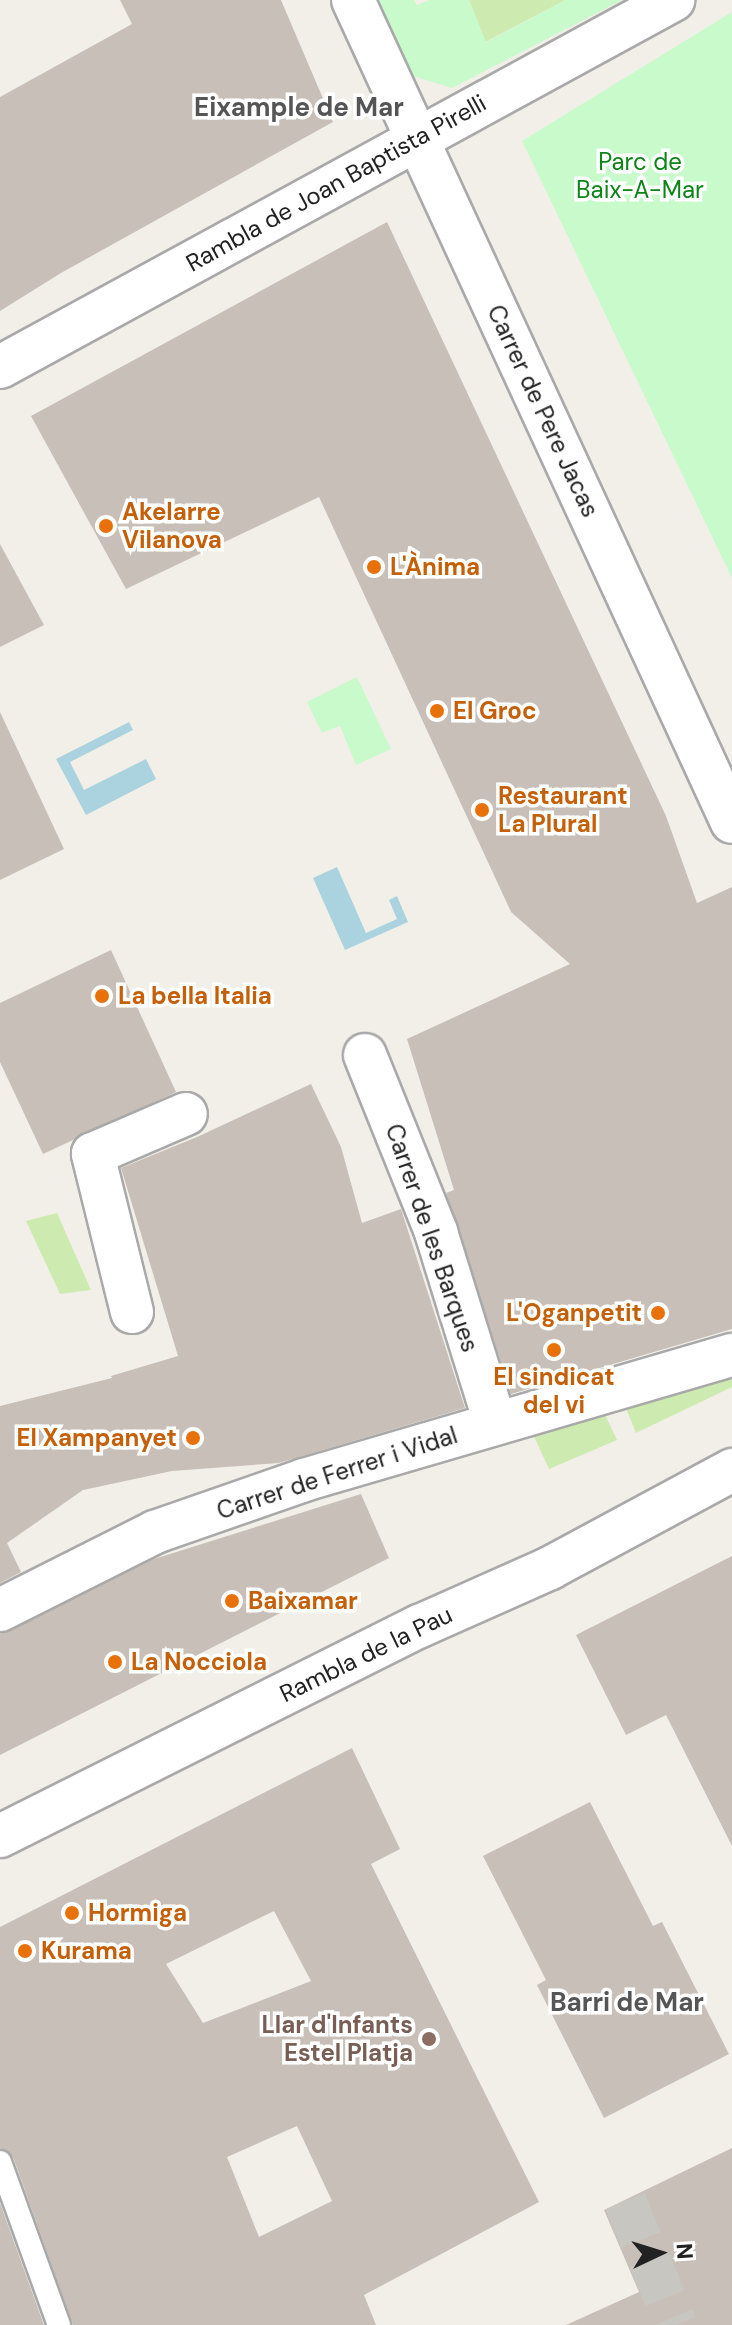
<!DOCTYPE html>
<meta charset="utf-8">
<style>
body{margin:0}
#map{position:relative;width:732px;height:2325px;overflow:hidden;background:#f2efe9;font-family:"DM Sans",sans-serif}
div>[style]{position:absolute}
.grass>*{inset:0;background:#cdebb0}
.park>*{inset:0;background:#c8facc}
.water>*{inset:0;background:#aad3df}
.building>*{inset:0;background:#c7bfb8}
.street-tunnel>*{height:42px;margin-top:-21px;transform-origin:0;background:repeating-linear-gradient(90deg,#c8c6c1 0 42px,transparent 0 63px)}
.roads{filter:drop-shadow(2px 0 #a9a9a9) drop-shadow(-2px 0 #a9a9a9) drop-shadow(0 2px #a9a9a9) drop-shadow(0 -2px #a9a9a9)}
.lane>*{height:22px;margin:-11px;padding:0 11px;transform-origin:11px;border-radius:11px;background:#fff}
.street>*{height:42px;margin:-21px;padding:0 21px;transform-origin:21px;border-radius:21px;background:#fff}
.dots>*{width:22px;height:22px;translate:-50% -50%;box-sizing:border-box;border:4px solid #fff;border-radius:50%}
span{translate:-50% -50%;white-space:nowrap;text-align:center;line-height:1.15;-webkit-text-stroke:7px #fff;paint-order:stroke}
.park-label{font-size:24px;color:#0c8416}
.street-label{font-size:24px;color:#222}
.food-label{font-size:24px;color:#c56008;font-weight:700}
.left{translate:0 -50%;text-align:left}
.right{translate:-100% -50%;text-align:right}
.education-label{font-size:24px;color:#785e54;font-weight:700}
.neighbourhood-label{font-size:26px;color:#555;font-weight:700}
.north{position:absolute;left:620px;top:2213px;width:80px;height:80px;-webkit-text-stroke:6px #fff;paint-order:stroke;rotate:86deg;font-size:22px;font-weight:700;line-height:32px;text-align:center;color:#222}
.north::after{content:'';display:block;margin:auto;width:28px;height:36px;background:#222;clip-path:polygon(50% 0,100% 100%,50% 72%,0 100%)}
</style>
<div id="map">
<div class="grass">
<i style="clip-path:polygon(469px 0,566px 0,485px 42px)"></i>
<i style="clip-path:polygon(57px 1213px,91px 1290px,60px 1294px,26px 1221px)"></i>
<i style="clip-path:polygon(732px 1370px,732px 1387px,636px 1433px,623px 1401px)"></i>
<i style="clip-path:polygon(602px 1408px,617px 1440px,549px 1469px,531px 1430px)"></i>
</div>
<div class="park">
<i style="clip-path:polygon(377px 0,414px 0,417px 5px,430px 0,469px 0,486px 42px,566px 0,622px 0,452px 88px,413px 76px)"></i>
<i style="clip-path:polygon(732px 12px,732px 578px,522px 141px)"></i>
<i style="clip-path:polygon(357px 677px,391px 749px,356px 765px,340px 726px,322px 733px,307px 702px)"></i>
</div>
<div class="water">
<i style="clip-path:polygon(129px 722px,133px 730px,70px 762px,84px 790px,146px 759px,156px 779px,86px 815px,56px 759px)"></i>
<i style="clip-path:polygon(337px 867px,366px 933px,397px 919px,389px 900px,397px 896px,408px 922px,345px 950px,313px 878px)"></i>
</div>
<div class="building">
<i style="clip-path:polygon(120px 0,281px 0,333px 122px,61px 273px,0 311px,0 97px,132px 24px)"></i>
<i style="clip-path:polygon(387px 222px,666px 816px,697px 903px,732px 887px,732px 1329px,511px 1394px,446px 1193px,454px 1190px,407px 1039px,570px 964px,511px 912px,319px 497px,126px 589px,31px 416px)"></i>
<i style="clip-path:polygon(0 544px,44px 625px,0 647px)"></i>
<i style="clip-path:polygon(0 712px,64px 849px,0 880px)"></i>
<i style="clip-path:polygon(111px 950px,176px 1092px,43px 1154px,0 1062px,0 1003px)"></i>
<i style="clip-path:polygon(311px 1084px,341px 1147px,362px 1223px,401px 1209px,465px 1408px,279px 1463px,172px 1471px,83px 1490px,7px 1543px,21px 1572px,0 1583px,0 1406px,112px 1378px,111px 1376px,178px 1356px,121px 1168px,197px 1137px)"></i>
<i style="clip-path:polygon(361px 1494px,389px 1558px,0 1755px,0 1634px,154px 1559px)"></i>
<i style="clip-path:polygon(732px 1556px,732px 1846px,666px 1715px,626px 1735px,576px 1635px)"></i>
<i style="clip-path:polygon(evenodd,352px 1748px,400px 1849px,371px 1864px,539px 2202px,364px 2295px,376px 2325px,73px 2325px,13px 2157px,0 2148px,0 1927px,352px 1748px,274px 1911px,311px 1981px,203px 2023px,166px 1964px,274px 1911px,352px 1748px,297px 2126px,332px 2201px,259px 2237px,227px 2157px,297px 2126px)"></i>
<i style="clip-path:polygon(590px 1802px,653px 1926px,662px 1922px,729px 2054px,604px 2118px,537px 1985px,546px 1980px,483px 1856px)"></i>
<i style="clip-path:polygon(732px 2148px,732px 2325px,566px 2325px,639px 2292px,604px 2210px)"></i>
<i style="clip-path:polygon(0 2203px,44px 2325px,0 2325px)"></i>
</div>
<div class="street-tunnel">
<i style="left:625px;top:2201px;width:134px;rotate:67.6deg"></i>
</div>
<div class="roads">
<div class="lane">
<i style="left:0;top:2162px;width:173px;rotate:70.1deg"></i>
</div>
<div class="street">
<i style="left:353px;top:0;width:905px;rotate:65.25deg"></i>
<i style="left:0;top:367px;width:767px;rotate:-28.6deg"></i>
<i style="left:365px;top:1055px;width:191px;rotate:68.1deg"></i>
<i style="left:436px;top:1232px;width:200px;rotate:72.8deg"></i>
<i style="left:132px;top:1312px;width:163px;rotate:-103.9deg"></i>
<i style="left:93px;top:1154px;width:101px;rotate:-23.3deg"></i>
<i style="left:0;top:1610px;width:174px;rotate:-26.7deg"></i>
<i style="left:155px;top:1532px;width:158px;rotate:-19.2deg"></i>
<i style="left:304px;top:1480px;width:446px;rotate:-16.3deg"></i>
<i style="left:0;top:1836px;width:470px;rotate:-26.6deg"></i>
<i style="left:420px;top:1626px;width:142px;rotate:-24deg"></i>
<i style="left:550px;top:1568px;width:207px;rotate:-28.3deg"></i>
</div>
</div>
<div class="dots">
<i style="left:106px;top:526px;background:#e8710a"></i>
<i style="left:374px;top:567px;background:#e8710a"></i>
<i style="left:437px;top:711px;background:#e8710a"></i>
<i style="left:482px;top:810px;background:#e8710a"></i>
<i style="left:102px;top:996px;background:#e8710a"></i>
<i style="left:658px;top:1313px;background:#e8710a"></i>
<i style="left:554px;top:1350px;background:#e8710a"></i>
<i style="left:193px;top:1438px;background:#e8710a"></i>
<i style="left:232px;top:1601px;background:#e8710a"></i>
<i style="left:115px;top:1662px;background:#e8710a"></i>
<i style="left:72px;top:1913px;background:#e8710a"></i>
<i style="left:25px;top:1951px;background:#e8710a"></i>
<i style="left:429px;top:2039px;background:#8d6e63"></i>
</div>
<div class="park-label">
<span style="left:640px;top:176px">Parc de<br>Baix-A-Mar</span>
</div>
<div class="street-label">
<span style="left:336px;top:183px;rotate:-29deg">Rambla de Joan Baptista Pirelli</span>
<span style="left:543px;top:411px;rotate:65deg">Carrer de Pere Jacas</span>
<span style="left:432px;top:1238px;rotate:71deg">Carrer de les Barques</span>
<span style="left:337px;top:1473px;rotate:-18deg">Carrer de Ferrer i Vidal</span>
<span style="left:366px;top:1654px;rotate:-26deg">Rambla de la Pau</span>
</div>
<div class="food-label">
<span class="left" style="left:122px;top:526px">Akelarre<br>Vilanova</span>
<span class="left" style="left:390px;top:567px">L'Ànima</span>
<span class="left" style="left:453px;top:711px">El Groc</span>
<span class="left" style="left:498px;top:810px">Restaurant<br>La Plural</span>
<span class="left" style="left:118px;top:996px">La bella Italia</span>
<span class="right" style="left:642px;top:1313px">L'Oganpetit</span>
<span style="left:554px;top:1391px">El sindicat<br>del vi</span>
<span class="right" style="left:177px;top:1438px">El Xampanyet</span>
<span class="left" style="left:248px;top:1601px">Baixamar</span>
<span class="left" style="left:131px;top:1662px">La Nocciola</span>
<span class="left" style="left:88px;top:1913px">Hormiga</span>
<span class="left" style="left:41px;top:1951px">Kurama</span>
</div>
<div class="education-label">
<span class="right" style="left:413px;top:2039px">Llar d'Infants<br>Estel Platja</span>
</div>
<div class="neighbourhood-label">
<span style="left:299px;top:108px">Eixample de Mar</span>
<span style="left:627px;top:2003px">Barri de Mar</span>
</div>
<div class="north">N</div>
</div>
